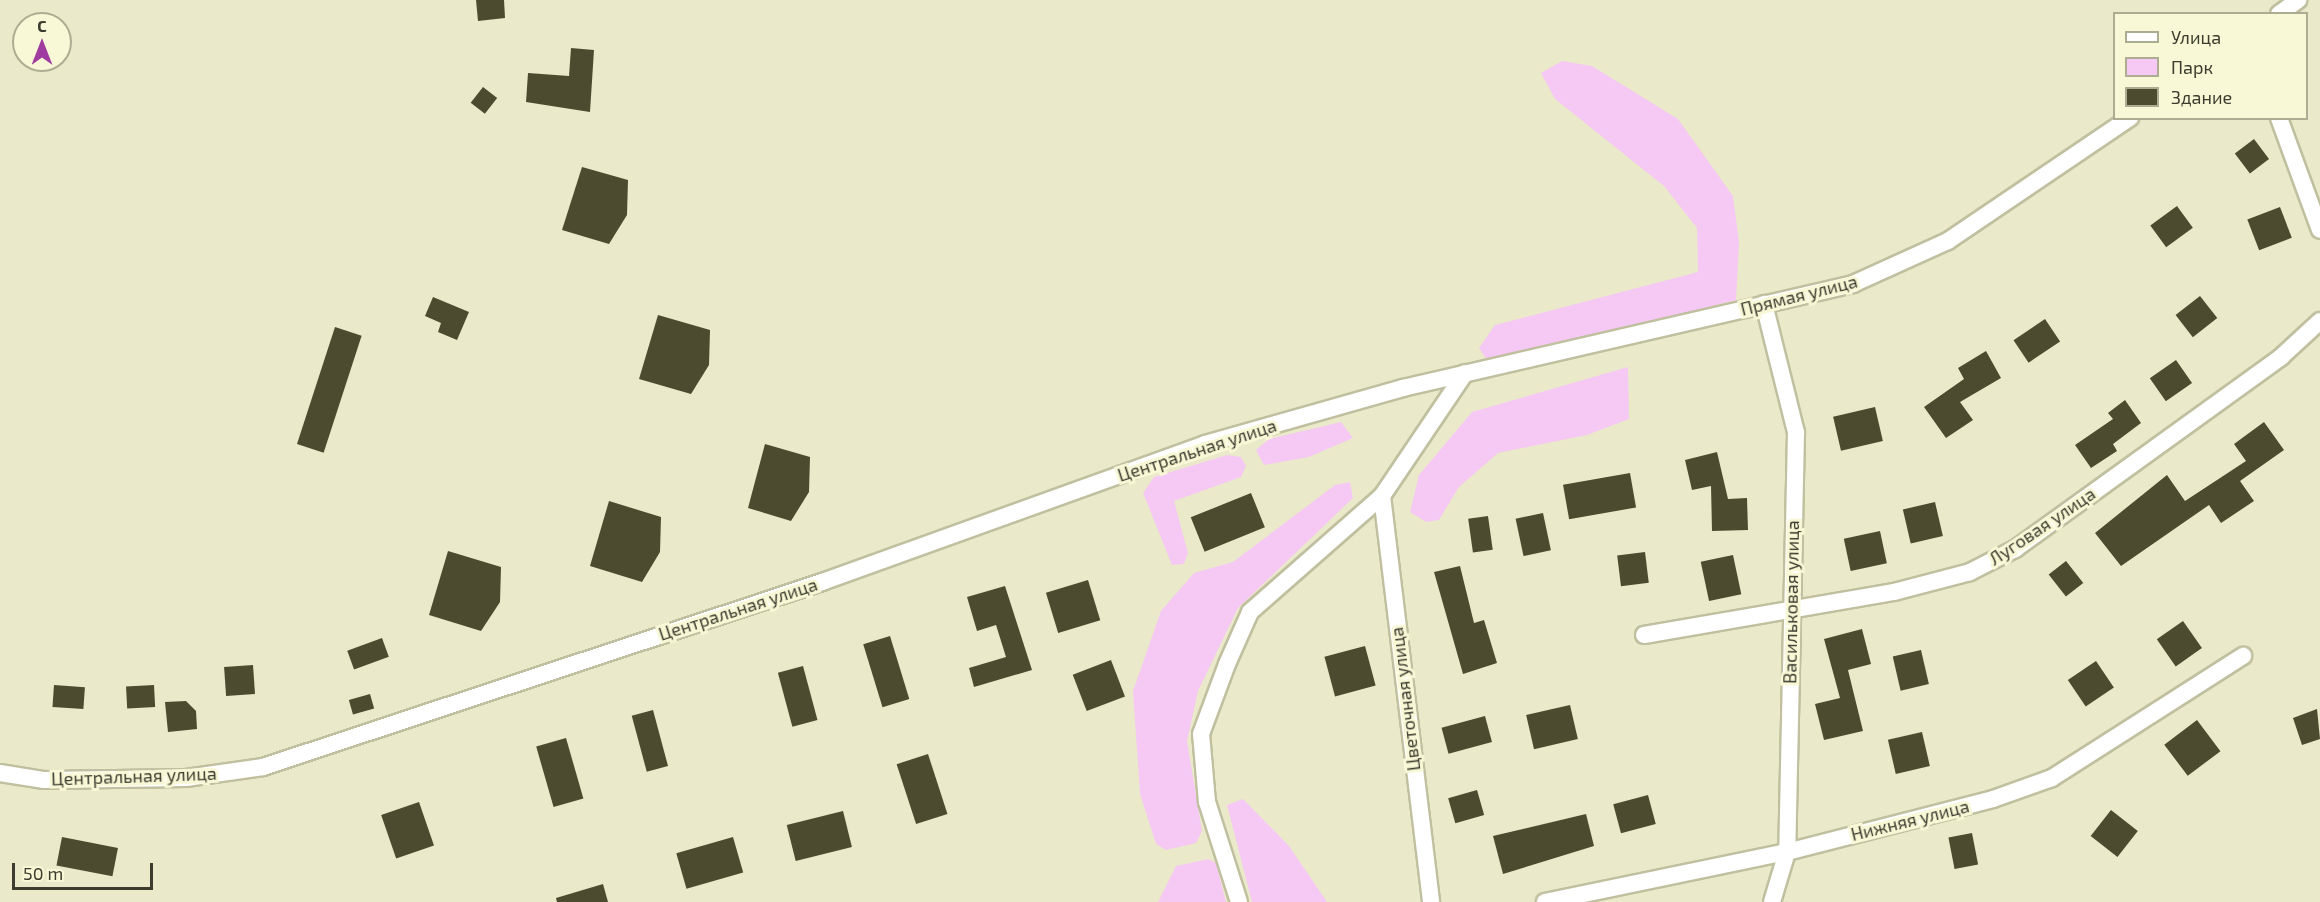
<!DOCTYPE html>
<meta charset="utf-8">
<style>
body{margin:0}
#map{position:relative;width:2320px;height:902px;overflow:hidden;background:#eaeaca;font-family:"Exo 2",sans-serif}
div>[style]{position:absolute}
.green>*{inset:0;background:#f5c9f3}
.building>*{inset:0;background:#4c4b30;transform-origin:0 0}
.roads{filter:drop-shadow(2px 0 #c0c0a0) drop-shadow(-2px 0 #c0c0a0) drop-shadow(0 2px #c0c0a0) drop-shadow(0 -2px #c0c0a0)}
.street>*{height:16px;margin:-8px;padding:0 8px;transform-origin:8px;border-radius:8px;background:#fff}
span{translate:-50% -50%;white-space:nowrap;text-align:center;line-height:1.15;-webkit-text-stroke:6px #f8f8d7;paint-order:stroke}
.street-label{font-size:18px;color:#3c3c2f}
.legend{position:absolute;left:2113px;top:12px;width:195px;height:108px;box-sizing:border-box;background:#f8f8d7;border:2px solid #adad94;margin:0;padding:8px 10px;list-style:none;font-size:18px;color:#3c3c2f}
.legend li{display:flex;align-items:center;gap:12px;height:30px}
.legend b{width:30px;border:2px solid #adad94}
.north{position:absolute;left:12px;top:12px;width:60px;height:60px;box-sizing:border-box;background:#f8f8d7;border:2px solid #adad94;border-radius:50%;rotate:0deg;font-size:16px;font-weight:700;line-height:24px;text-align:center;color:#3c3c2f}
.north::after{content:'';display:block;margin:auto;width:21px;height:27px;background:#a03ba0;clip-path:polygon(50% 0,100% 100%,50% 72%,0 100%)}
.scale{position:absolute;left:12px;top:863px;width:141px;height:27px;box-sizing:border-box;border:3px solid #3c3c2f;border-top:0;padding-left:8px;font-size:18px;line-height:21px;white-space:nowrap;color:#3c3c2f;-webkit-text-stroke:4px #f8f8d7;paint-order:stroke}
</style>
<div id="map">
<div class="green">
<i style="clip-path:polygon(1562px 61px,1592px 66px,1678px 119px,1733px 196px,1739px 242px,1736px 300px,1489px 363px,1479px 348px,1495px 325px,1698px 272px,1697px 228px,1664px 186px,1555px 99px,1541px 73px)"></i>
<i style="clip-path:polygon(1628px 367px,1629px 419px,1587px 435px,1498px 453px,1459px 487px,1439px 520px,1426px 522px,1410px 512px,1419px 475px,1472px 412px)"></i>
<i style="clip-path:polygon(1341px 422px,1353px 438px,1309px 457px,1264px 465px,1256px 450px,1269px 439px)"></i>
<i style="clip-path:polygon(1227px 455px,1241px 457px,1246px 466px,1241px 477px,1174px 501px,1188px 553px,1184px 564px,1172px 565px,1143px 493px,1154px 477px)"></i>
<i style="clip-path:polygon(1350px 482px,1353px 498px,1238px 608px,1198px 691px,1187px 741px,1202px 831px,1196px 843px,1166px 850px,1156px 844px,1140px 794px,1133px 691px,1161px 611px,1194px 573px,1233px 562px,1335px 485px)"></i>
<i style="clip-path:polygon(1243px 799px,1289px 846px,1327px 902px,1252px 902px,1227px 805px)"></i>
<i style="clip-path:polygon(1208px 859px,1216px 863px,1226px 902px,1158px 902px,1176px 866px)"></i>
</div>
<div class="building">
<i style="clip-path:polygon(476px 0,504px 0,505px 18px,478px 21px)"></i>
<i style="clip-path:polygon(571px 48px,594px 50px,590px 112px,526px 102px,528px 73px,569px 76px)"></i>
<i style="left:483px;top:87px;width:18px;height:20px;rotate:38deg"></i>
<i style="left:2254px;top:139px;width:25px;height:24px;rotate:53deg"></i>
<i style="clip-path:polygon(582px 167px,628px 180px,627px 215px,609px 244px,562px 230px)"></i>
<i style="left:2177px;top:206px;width:27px;height:33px;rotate:54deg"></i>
<i style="left:2280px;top:207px;width:33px;height:35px;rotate:69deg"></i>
<i style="left:2200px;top:296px;width:28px;height:31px;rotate:52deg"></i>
<i style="clip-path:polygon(433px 297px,469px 312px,457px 340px,438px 332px,441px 323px,425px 316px)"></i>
<i style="clip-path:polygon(658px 315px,710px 330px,709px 365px,691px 394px,639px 379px)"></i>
<i style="left:2045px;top:319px;width:27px;height:38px;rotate:56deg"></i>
<i style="left:335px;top:327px;width:28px;height:123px;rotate:18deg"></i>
<i style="clip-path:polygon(1986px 351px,2001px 378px,1960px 402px,1973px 420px,1946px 438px,1924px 407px,1964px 379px,1958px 368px)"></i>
<i style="left:2176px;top:360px;width:28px;height:32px;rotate:55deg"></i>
<i style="clip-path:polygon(2125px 400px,2141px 423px,2113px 444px,2117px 451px,2091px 468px,2075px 445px,2113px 419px,2108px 413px)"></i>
<i style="left:1875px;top:407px;width:35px;height:43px;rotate:77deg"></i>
<i style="clip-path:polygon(2264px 422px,2284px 450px,2240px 481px,2254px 501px,2221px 523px,2209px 505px,2121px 566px,2095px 533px,2167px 475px,2185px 501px,2246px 461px,2234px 444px)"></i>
<i style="clip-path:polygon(765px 444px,810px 457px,809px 492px,791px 521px,748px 508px)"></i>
<i style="clip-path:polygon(1717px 452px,1728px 499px,1747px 498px,1748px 530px,1712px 531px,1711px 486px,1692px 490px,1685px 460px)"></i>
<i style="left:1630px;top:473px;width:35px;height:68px;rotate:80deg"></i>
<i style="left:1251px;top:493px;width:37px;height:65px;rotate:68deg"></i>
<i style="clip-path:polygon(609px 501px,661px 517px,660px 552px,642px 582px,590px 566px)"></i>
<i style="left:1935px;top:502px;width:35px;height:33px;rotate:77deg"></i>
<i style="left:1543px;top:513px;width:38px;height:28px;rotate:78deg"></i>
<i style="left:1488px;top:516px;width:34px;height:20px;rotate:82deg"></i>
<i style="left:1880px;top:531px;width:33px;height:37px;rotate:78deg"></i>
<i style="clip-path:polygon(448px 551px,501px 567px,500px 602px,481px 631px,429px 615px)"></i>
<i style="left:1645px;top:552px;width:31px;height:28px;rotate:83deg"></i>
<i style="left:1733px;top:555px;width:40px;height:33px;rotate:78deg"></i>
<i style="left:2066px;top:561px;width:28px;height:22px;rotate:52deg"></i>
<i style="clip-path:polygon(1460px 566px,1474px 623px,1484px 620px,1497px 663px,1463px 674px,1434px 572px)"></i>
<i style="left:1088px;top:580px;width:42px;height:44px;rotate:73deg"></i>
<i style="clip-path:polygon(1005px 586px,1032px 670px,974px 687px,969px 668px,1006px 657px,996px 625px,977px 631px,967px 597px)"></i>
<i style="left:2183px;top:621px;width:33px;height:32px;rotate:55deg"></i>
<i style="clip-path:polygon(1862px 629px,1871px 664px,1848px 670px,1863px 731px,1824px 740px,1815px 704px,1840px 698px,1824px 639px)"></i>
<i style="left:890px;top:636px;width:66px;height:28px;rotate:73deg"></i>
<i style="left:382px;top:638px;width:20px;height:37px;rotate:70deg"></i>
<i style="left:1365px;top:646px;width:41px;height:42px;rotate:75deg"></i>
<i style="left:1921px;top:650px;width:35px;height:29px;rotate:77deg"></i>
<i style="left:1111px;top:660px;width:39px;height:41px;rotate:69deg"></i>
<i style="left:2096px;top:661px;width:32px;height:34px;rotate:56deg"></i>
<i style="left:253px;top:665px;width:29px;height:29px;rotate:86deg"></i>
<i style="left:803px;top:666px;width:56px;height:26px;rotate:75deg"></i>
<i style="left:54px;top:685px;width:31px;height:22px;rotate:4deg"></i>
<i style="left:154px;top:685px;width:22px;height:28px;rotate:87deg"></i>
<i style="left:370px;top:694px;width:15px;height:22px;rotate:74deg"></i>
<i style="clip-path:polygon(186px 701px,196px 711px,197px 729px,168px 732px,165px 702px)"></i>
<i style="left:1570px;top:705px;width:35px;height:45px;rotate:77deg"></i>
<i style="clip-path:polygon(2317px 709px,2320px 739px,2302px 745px,2293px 718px)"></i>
<i style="left:653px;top:710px;width:58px;height:22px;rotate:75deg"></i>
<i style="left:1485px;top:716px;width:27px;height:45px;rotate:75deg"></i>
<i style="left:2197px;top:720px;width:39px;height:41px;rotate:53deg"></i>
<i style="left:1922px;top:732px;width:35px;height:35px;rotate:77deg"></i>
<i style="left:566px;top:738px;width:63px;height:31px;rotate:74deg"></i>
<i style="left:928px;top:754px;width:63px;height:33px;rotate:72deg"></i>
<i style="left:1477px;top:790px;width:26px;height:30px;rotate:74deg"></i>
<i style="left:1648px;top:795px;width:30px;height:36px;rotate:75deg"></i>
<i style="left:419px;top:802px;width:46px;height:40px;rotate:71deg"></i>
<i style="left:2111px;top:810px;width:34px;height:33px;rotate:38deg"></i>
<i style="left:843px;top:811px;width:37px;height:58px;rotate:76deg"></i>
<i style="clip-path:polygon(1586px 814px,1594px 846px,1503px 874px,1493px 836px)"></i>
<i style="left:1972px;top:833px;width:32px;height:24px;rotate:79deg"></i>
<i style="left:62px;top:837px;width:57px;height:29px;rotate:11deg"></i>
<i style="left:733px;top:837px;width:37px;height:59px;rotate:74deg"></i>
<i style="clip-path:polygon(603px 884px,608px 902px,557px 902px,556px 898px)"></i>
</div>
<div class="roads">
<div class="street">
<i style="left:2279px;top:14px;width:24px;rotate:-36deg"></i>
<i style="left:2279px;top:118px;width:119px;rotate:69.9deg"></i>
<i style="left:1764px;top:304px;width:132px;rotate:76deg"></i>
<i style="left:1796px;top:432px;width:420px;rotate:91.2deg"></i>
<i style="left:1787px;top:852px;width:52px;rotate:106.7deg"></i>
<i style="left:1382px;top:496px;width:409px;rotate:83.1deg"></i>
<i style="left:1644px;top:635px;width:254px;rotate:-9.8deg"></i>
<i style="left:1894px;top:592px;width:79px;rotate:-14.7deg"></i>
<i style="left:1970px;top:572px;width:51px;rotate:-27.1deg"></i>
<i style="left:2015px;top:549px;width:328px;rotate:-35.8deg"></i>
<i style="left:2281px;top:357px;width:53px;rotate:-42.7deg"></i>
<i style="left:0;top:773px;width:45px;rotate:9deg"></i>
<i style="left:44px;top:780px;width:142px;rotate:-0.8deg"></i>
<i style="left:186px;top:778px;width:78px;rotate:-8.1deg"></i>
<i style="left:263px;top:767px;width:589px;rotate:-18.31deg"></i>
<i style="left:822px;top:582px;width:407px;rotate:-19.8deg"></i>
<i style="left:1205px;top:444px;width:206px;rotate:-15.8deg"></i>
<i style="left:1403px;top:388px;width:462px;rotate:-13deg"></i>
<i style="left:1853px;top:284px;width:104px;rotate:-24.4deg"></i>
<i style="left:1948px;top:241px;width:220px;rotate:-34.1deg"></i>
<i style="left:1239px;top:902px;width:105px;rotate:-107.7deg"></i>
<i style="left:1207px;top:802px;width:68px;rotate:-95deg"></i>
<i style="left:1201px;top:734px;width:75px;rotate:-69.6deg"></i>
<i style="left:1227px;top:664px;width:57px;rotate:-66.1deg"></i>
<i style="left:1250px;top:612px;width:176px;rotate:-41.3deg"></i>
<i style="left:1382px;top:496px;width:148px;rotate:-56deg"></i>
<i style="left:1545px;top:902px;width:247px;rotate:-11.7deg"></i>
<i style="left:1787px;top:852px;width:213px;rotate:-14.4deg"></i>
<i style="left:1993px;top:799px;width:63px;rotate:-19.6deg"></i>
<i style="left:2052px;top:778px;width:227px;rotate:-32.6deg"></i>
</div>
</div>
<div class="street-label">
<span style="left:1799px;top:295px;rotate:-14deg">Прямая улица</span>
<span style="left:1197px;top:450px;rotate:-18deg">Центральная улица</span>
<span style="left:2042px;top:526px;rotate:-34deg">Луговая улица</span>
<span style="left:1791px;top:602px;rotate:-89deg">Васильковая улица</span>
<span style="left:738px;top:609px;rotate:-18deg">Центральная улица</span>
<span style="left:1405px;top:699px;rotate:-97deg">Цветочная улица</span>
<span style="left:134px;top:776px;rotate:-2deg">Центральная улица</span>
<span style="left:1910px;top:820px;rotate:-14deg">Нижняя улица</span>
</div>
<ul class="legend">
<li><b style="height:8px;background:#fff"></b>Улица</li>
<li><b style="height:16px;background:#f5c9f3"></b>Парк</li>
<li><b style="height:16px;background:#4c4b30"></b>Здание</li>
</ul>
<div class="north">С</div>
<div class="scale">50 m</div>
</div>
